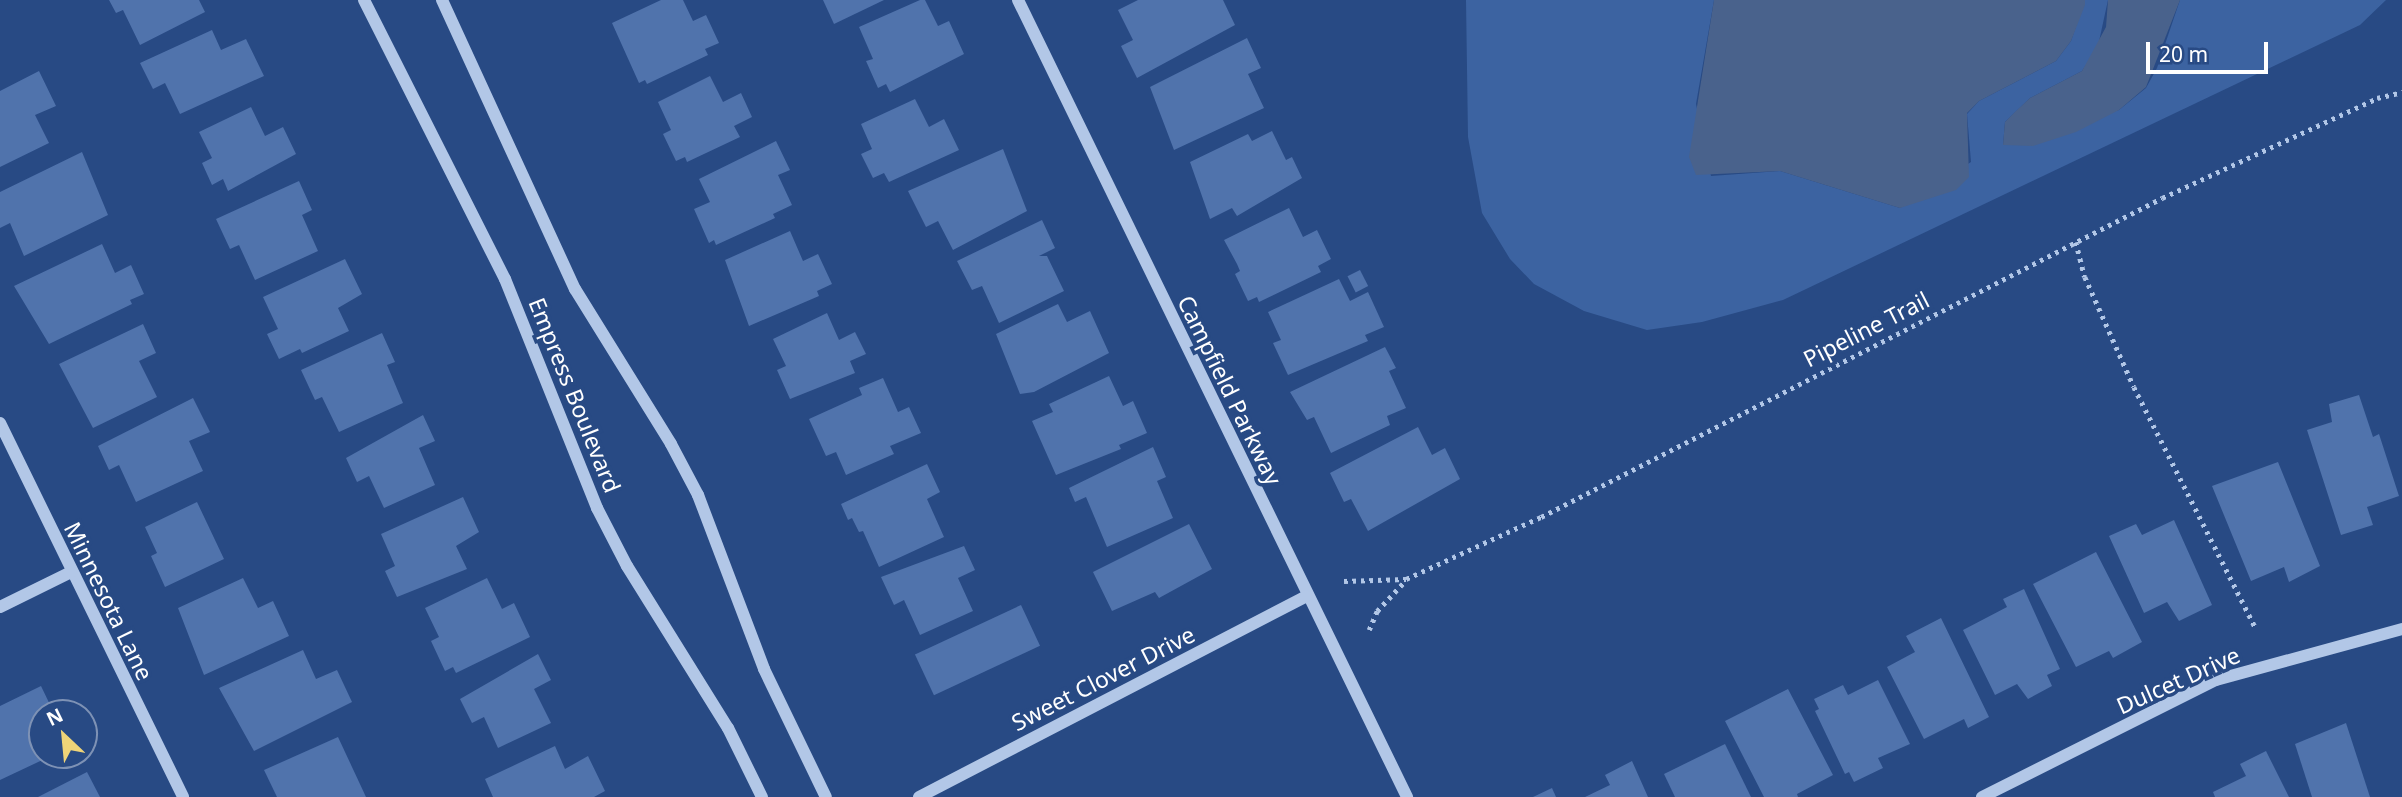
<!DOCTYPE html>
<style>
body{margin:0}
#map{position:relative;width:2402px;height:797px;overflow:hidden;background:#284a84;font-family:"Noto Sans",sans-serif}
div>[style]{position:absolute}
.green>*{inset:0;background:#3c63a1}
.water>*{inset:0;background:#49628c}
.building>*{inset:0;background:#5073ac;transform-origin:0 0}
.path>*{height:4.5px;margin-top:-2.25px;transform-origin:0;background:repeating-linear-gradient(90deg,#b2c7e7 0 3.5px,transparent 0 8.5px)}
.minor>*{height:12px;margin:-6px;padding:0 6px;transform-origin:6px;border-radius:6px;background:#b2c7e7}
span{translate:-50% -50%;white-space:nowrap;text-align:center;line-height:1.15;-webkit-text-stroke:7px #284a84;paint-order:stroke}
.street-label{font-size:23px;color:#fff}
.north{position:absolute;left:28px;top:699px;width:70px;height:70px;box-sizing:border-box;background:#284a84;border:2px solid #7e92b5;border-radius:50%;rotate:334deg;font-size:19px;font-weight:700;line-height:28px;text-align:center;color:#fff}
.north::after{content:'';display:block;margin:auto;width:24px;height:32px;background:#efd478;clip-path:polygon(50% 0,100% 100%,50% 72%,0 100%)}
.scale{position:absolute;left:2146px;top:42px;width:122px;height:32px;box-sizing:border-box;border:4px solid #fff;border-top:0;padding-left:9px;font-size:21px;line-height:24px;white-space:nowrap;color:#fff;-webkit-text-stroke:5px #284a84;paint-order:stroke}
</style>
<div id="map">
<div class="green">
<i style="clip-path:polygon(1466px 0,1714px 0,1696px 104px,1711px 176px,1780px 171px,1900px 208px,1971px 162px,1967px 114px,1979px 101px,2056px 61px,2071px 41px,2085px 0,2108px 0,2098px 46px,2082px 71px,2030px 98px,2005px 122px,2003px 145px,2119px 110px,2146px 88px,2157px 68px,2180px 0,2386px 0,2360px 25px,1783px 300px,1702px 322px,1647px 330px,1584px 311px,1534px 284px,1510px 259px,1482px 213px,1468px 137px)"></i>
</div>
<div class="water">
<i style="clip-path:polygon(1714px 0,2085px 0,2085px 5px,2071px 41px,2056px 61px,1979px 101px,1967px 113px,1969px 177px,1956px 190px,1900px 208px,1780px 171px,1696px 175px,1689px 157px)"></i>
<i style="clip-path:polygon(2108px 0,2180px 0,2146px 87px,2119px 110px,2076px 132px,2033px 146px,2003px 145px,2005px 122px,2016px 111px,2030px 98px,2082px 71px,2106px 27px)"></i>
</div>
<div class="building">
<i style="clip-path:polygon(109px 0,199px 0,205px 12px,140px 45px,123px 10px,116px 13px)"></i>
<i style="clip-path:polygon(661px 0,683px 0,693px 21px,706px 15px,719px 43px,705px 49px,708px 55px,647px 84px,645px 80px,639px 83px,612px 23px)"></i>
<i style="clip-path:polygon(823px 0,884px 0,834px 24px)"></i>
<i style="clip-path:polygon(920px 0,925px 0,938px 26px,949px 21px,964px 54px,890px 92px,886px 84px,878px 88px,866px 61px,873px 59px,859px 27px)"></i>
<i style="clip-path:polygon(1138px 0,1223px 0,1235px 25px,1137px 78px,1121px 46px,1133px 40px,1118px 10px)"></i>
<i style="clip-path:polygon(212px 30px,221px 50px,246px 39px,264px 76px,180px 114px,165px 83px,153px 89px,140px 63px)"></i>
<i style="clip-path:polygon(1247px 38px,1261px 68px,1248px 74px,1264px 108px,1174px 150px,1150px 87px)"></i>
<i style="clip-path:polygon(39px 71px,56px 106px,35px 115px,49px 143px,0 167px,0 91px)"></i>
<i style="clip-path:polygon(710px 76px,723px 102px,741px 93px,752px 117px,734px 126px,740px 137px,687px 162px,685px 157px,676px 161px,663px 134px,671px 130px,658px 102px)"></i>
<i style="clip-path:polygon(915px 99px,929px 127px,944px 119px,959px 150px,889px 182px,884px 173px,873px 178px,861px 154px,872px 149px,861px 124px)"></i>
<i style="clip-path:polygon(251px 107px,265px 136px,283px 127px,296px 154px,228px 191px,223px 179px,212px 185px,202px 163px,212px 158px,199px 132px)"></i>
<i style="clip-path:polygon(1272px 131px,1286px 160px,1292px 157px,1302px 178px,1237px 216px,1232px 208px,1210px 219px,1190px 162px,1248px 134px,1252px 141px)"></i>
<i style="clip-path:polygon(776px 141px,790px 170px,778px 175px,792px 205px,773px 214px,775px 218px,716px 245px,714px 240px,709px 243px,694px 209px,710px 202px,699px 179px)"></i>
<i style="clip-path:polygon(1003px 149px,1027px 211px,953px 250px,938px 221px,926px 227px,908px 191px)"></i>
<i style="clip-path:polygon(82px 152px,108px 215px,24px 256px,10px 223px,0 228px,0 192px)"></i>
<i style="clip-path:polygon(299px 181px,312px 210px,302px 215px,318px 251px,255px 280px,239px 245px,230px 249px,216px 219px)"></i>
<i style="clip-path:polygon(1289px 208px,1303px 237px,1317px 230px,1331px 259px,1318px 266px,1321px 272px,1259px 302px,1257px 297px,1248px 301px,1235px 274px,1240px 271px,1237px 264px,1224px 240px)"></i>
<i style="clip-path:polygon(1042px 220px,1055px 248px,1039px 256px,1047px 256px,1064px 291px,999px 323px,982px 286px,972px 290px,957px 261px)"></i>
<i style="clip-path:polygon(790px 231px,803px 261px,818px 254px,832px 284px,817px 291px,819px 296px,749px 326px,725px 260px)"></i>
<i style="clip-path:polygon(102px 244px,115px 273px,131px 265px,144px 294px,130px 300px,132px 304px,49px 344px,14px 286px)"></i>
<i style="clip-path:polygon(345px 259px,362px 294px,338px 308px,349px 331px,302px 353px,300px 349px,279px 359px,267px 334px,278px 329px,263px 297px)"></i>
<i style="left:1360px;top:270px;width:18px;height:14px;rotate:63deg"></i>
<i style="clip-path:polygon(1339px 279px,1350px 301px,1368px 292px,1384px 327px,1365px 335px,1368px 341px,1288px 375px,1273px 343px,1281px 340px,1268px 312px)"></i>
<i style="clip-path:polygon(1058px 304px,1067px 322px,1090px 311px,1109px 353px,1034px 392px,1020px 394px,996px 334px)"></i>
<i style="clip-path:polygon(827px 313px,839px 340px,855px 332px,866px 354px,850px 361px,855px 373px,790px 399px,777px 370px,786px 366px,773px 339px)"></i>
<i style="clip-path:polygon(143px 324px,156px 353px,139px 361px,157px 397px,93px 428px,59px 364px)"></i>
<i style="clip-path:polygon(382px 333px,395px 362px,387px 365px,403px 403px,339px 432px,322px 397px,315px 400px,301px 370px)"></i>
<i style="clip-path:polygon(1385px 347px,1396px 368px,1389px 371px,1406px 408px,1387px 416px,1390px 425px,1331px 453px,1314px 417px,1307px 420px,1290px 392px)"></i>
<i style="clip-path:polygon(1109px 376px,1123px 406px,1133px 401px,1147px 433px,1119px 445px,1121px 449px,1056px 475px,1032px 421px,1053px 412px,1049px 404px)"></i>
<i style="clip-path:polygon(883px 378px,898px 412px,909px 407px,921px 433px,890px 446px,894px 454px,846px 475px,836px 452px,826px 456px,809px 419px,862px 395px,859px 388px)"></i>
<i style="clip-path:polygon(2359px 395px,2373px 437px,2379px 434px,2399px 496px,2367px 507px,2373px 525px,2341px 535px,2307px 430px,2332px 422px,2329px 404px)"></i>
<i style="clip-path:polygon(193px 398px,210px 432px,189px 441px,203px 471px,136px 502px,119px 465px,109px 470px,98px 446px)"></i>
<i style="clip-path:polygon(423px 415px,435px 441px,419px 448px,435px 485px,384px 508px,369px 476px,357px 482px,346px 458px)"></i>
<i style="clip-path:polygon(1418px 427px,1432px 455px,1445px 448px,1460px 479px,1368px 531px,1351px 499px,1344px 502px,1330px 473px)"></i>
<i style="clip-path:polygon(1153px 447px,1166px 477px,1157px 481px,1173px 518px,1107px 547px,1086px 497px,1075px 502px,1069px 488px)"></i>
<i style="clip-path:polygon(2278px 462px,2320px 566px,2289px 582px,2284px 567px,2251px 581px,2212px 486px)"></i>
<i style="clip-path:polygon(927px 464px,940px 492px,927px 499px,944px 537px,879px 567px,863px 531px,859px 532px,852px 518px,848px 520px,841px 504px)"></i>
<i style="clip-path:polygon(463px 497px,479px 532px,456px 546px,467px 569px,397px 597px,385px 571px,395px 566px,381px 534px)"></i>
<i style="clip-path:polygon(197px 502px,224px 559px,165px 587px,151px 556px,157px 553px,145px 527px)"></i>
<i style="clip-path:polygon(2174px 520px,2212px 605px,2179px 621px,2167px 602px,2144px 613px,2109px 536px,2136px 524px,2142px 535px)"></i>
<i style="clip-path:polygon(1189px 524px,1212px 569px,1159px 598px,1155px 592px,1112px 611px,1093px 572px)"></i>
<i style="clip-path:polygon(964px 546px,975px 570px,958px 578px,973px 611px,920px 635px,904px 600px,894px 605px,881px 577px)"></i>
<i style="clip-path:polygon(2096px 552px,2142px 642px,2113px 658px,2109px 651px,2076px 667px,2033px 584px)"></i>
<i style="clip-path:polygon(243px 578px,258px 608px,273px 601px,289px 636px,204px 675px,178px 608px)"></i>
<i style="clip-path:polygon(487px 578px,502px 609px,514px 603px,530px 637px,456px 673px,453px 667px,445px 671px,431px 641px,439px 637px,425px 608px)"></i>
<i style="clip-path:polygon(2024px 589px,2060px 669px,2047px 675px,2052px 686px,2028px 699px,2017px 684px,1995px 695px,1963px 630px,2007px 607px,2003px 599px)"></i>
<i style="left:1021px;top:605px;width:45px;height:117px;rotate:65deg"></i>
<i style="clip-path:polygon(1941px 618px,1989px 717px,1968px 728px,1964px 719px,1924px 739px,1887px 667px,1915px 652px,1906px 636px)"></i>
<i style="clip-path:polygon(303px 650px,316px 679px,337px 670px,352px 702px,254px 751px,219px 688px)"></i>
<i style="clip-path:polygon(538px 654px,551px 680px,534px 689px,551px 723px,498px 748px,484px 717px,472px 723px,460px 699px)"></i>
<i style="clip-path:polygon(1878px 680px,1910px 744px,1878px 758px,1883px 768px,1854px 782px,1849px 772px,1845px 774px,1815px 711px,1819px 709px,1814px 699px,1843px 685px,1848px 695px)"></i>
<i style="clip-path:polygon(41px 686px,54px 713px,42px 713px,42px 755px,53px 755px,0 780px,0 706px)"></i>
<i style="clip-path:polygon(1788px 689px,1833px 775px,1797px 794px,1798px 797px,1764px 797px,1725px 721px)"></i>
<i style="clip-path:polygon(2346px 723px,2370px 797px,2312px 797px,2295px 744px)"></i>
<i style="clip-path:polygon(338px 737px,366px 797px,277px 797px,264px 770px)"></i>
<i style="clip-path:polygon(1725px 744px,1751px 797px,1675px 797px,1664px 774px)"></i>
<i style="clip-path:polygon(555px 746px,565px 769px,588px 756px,605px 791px,594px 797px,493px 797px,485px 779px)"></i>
<i style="clip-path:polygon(2266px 751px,2289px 797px,2215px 797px,2213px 792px,2246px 776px,2240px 764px)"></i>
<i style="clip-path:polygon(1632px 761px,1648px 797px,1585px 797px,1610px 785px,1605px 775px)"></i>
<i style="clip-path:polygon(87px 772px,100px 797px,38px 797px)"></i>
<i style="clip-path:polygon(1552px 788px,1556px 797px,1533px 797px)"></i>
</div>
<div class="path">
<i style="left:2076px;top:242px;width:36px;rotate:76deg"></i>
<i style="left:2085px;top:277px;width:120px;rotate:66deg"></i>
<i style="left:2134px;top:387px;width:271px;rotate:63.2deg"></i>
<i style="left:1344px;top:581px;width:62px;rotate:-1.8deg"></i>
<i style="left:1406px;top:579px;width:149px;rotate:-24.7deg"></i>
<i style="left:1541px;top:517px;width:698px;rotate:-27.19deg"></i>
<i style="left:2162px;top:198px;width:237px;rotate:-24.9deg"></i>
<i style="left:2377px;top:98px;width:26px;rotate:-13deg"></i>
<i style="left:1369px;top:630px;width:21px;rotate:-67deg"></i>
<i style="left:1377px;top:611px;width:42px;rotate:-46.9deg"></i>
</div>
<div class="minor">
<i style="left:364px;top:0;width:313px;rotate:63.2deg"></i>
<i style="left:505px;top:279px;width:247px;rotate:68.1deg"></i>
<i style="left:597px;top:508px;width:65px;rotate:62.7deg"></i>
<i style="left:627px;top:566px;width:191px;rotate:58.1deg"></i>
<i style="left:728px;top:728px;width:77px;rotate:63.8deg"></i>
<i style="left:442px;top:0;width:318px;rotate:65.3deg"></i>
<i style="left:575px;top:289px;width:182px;rotate:58.2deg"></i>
<i style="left:671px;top:444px;width:58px;rotate:62.1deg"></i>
<i style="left:698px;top:495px;width:186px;rotate:69.2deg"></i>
<i style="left:764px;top:669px;width:142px;rotate:64.2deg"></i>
<i style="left:1018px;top:0;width:887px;rotate:63.98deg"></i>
<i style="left:0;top:423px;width:416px;rotate:63.9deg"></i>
<i style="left:0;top:607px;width:79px;rotate:-26.2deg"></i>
<i style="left:919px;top:797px;width:436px;rotate:-27.4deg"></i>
<i style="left:1982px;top:797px;width:262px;rotate:-26.6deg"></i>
<i style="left:2216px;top:680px;width:193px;rotate:-15.3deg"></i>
</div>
<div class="street-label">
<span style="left:1866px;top:329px;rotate:-27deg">Pipeline Trail</span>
<span style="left:1230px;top:390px;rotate:64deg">Campfield Parkway</span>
<span style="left:575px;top:395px;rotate:68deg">Empress Boulevard</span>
<span style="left:109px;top:601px;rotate:64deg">Minnesota Lane</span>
<span style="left:1103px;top:678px;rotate:-27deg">Sweet Clover Drive</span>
<span style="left:2178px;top:680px;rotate:-24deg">Dulcet Drive</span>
</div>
<div class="north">N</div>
<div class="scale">20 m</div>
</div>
